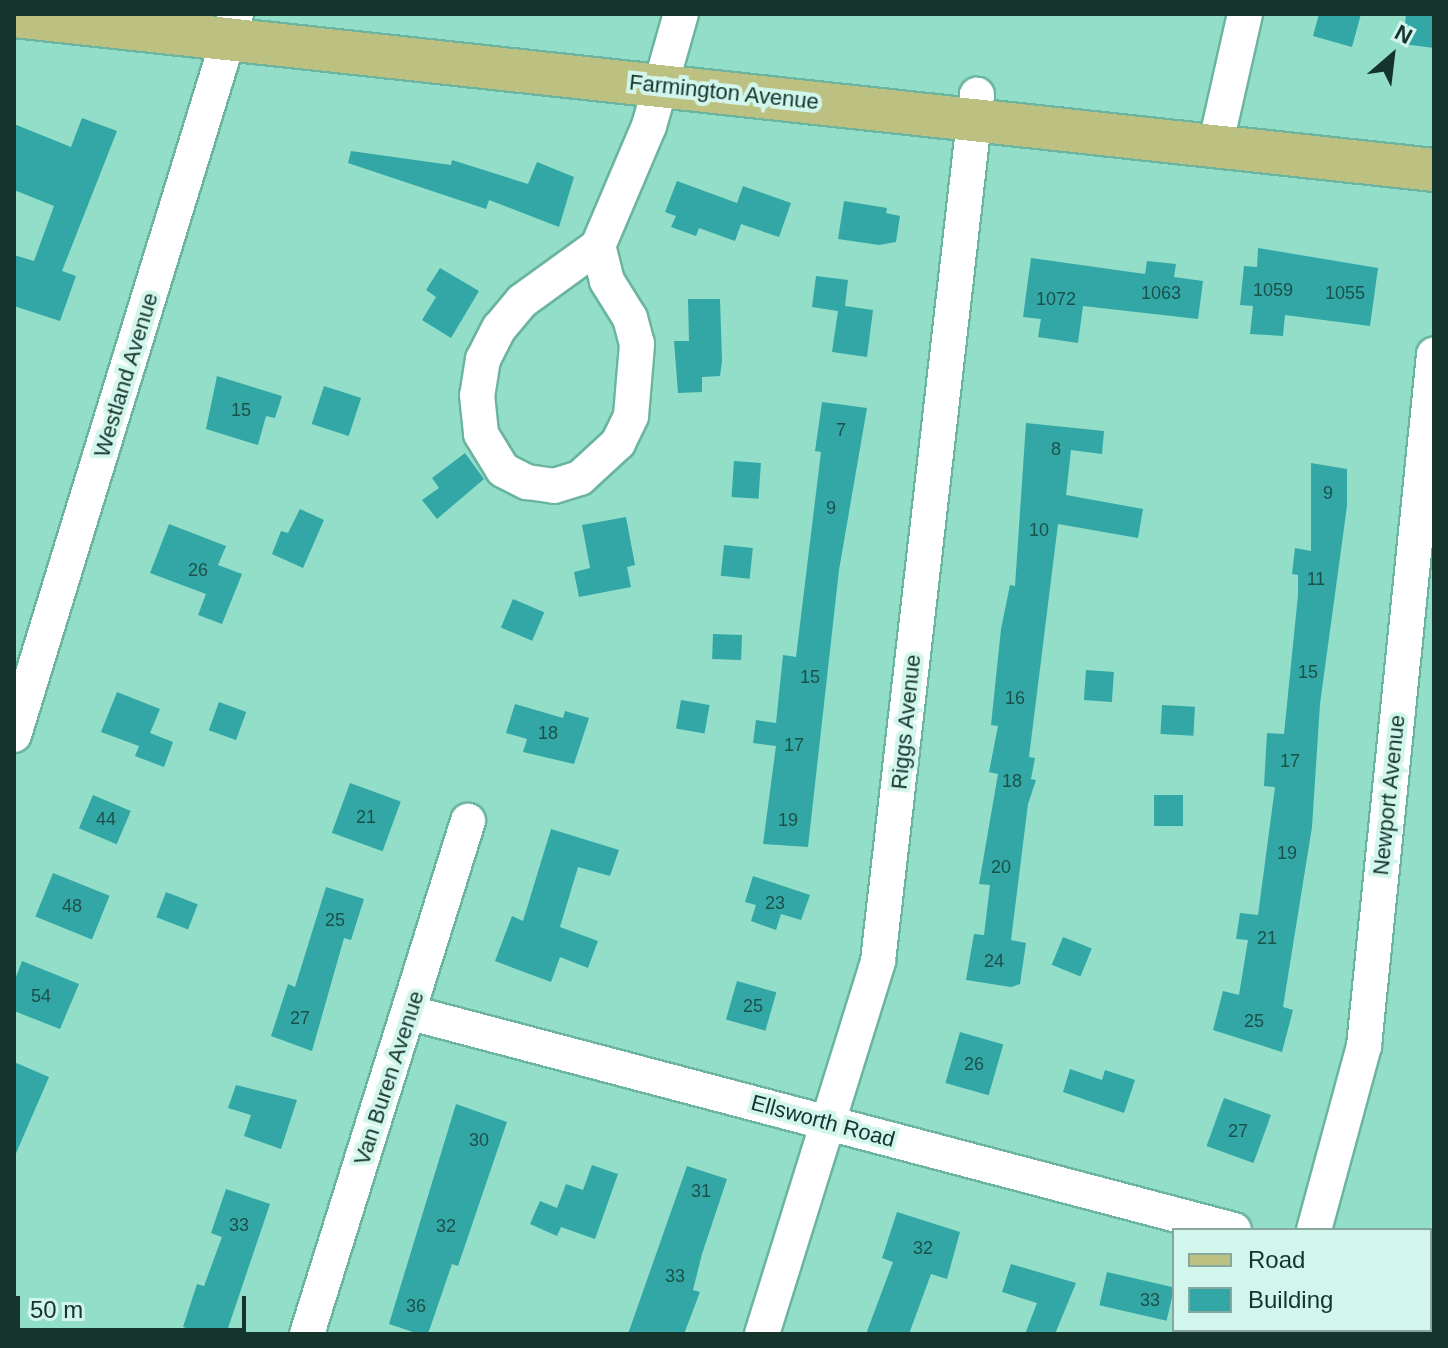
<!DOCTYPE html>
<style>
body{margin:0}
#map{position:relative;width:1448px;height:1348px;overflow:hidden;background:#93dec8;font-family:Arial,sans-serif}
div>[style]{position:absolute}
.building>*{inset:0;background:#32a7a6;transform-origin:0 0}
.roads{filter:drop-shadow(2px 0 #6ab4a0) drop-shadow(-2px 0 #6ab4a0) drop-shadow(0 2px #6ab4a0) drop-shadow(0 -2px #6ab4a0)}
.minor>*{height:34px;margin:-17px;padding:0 17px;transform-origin:17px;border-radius:17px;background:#fff}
.major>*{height:42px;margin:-21px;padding:0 21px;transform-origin:21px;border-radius:21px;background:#bcc182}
span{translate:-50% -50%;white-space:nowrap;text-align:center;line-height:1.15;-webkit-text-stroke:8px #d2f6eb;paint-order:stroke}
.number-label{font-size:18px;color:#1c514a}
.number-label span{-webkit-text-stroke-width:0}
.street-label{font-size:22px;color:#14342c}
.frame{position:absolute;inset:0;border:16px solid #14342c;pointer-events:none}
.legend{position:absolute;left:1172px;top:1228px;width:260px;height:104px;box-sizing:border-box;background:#d2f6eb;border:2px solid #86a89f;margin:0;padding:10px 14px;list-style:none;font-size:24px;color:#14342c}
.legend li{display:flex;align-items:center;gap:16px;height:40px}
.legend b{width:40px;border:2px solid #86a89f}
.north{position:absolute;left:1352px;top:16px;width:80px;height:80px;-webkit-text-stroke:6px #d2f6eb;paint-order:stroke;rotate:28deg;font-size:22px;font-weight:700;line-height:32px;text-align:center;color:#14342c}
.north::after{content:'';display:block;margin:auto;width:28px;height:36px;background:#14342c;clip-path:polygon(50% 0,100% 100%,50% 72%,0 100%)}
.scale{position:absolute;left:16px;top:1296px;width:230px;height:36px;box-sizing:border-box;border:4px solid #14342c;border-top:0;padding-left:10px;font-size:24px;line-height:28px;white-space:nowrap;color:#14342c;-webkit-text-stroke:6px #d2f6eb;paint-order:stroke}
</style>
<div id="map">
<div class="building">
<i style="clip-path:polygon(1319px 14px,1361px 14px,1352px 47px,1313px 36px)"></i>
<i style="clip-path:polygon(1406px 14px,1434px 14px,1434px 48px,1403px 44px)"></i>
<i style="clip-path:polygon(82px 118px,117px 131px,62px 271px,76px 276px,60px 321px,14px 306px,14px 255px,34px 261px,54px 206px,14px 190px,14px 124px,71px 147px)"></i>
<i style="clip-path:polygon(351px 151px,451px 165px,452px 160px,528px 184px,537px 162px,574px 177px,559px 227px,489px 200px,486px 209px,348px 163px)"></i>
<i style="clip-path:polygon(677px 181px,737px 203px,743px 186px,791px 203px,779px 237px,741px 224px,735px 241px,699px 228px,696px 236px,671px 227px,676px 216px,665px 212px)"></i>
<i style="clip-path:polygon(844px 201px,887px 208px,886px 213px,900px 216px,896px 242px,879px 245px,838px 239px)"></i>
<i style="clip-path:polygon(1258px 248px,1378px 268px,1370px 326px,1285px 315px,1283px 336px,1250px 334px,1253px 306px,1240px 305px,1244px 266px,1257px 267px)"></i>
<i style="clip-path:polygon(1031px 258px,1145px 274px,1147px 261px,1176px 264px,1174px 277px,1203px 281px,1198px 319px,1083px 306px,1078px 343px,1038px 337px,1041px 319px,1023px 317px)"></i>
<i style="clip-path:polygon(440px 268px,479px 291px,451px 338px,422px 320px,436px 297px,426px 290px)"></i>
<i style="clip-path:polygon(816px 276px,848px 280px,845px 306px,873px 310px,867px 357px,832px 352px,838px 311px,812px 307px)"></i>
<i style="clip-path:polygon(688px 299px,720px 299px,722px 361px,720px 376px,702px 377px,702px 392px,678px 393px,674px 341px,689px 341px)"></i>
<i style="clip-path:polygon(217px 376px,282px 396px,275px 418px,266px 416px,258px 445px,206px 429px)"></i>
<i style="left:324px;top:386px;width:39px;height:40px;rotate:18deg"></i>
<i style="clip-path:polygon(822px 402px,867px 408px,839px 570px,808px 847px,763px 844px,776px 746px,753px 743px,756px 720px,776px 723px,783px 655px,796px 657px,821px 452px,815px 451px)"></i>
<i style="clip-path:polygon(1026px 423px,1104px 431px,1102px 454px,1071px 450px,1066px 495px,1143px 509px,1138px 538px,1058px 524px,1029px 757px,1035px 758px,1031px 779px,1036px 780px,1028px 804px,1011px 940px,1026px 943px,1020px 984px,1011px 987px,966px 980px,974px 934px,984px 935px,990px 885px,979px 884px,998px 774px,989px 772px,998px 726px,991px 725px,1001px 629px,1010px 585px,1015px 586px)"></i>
<i style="clip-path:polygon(465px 453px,484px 479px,437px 519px,422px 500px,439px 488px,432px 478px)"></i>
<i style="left:734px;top:461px;width:27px;height:36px;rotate:4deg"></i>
<i style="clip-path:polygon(1311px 463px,1347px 469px,1347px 506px,1320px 704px,1312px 827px,1283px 1007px,1293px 1010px,1282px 1052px,1213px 1030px,1223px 991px,1239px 995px,1248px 940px,1236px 939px,1240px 913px,1258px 915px,1275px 787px,1264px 786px,1267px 733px,1284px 734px,1298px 595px,1298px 575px,1292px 574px,1295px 548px,1311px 551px)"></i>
<i style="clip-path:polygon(300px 509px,324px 520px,303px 568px,272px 554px,281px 531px,288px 533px)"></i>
<i style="clip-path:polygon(626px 517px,635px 565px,627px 567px,631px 587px,579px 597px,574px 572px,590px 568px,582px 525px)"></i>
<i style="clip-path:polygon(169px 524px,226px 546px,218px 565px,242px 574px,222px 624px,198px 615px,206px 594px,150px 573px)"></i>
<i style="left:724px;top:545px;width:29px;height:31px;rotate:6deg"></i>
<i style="left:513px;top:599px;width:34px;height:31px;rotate:23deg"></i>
<i style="left:713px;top:634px;width:29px;height:25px;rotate:2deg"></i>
<i style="left:1086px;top:670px;width:28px;height:30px;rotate:4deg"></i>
<i style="clip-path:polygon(117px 692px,160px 709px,150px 733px,173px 742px,164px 767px,135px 756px,139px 746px,101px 732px)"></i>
<i style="left:681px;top:700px;width:29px;height:29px;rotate:10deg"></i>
<i style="left:219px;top:702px;width:29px;height:30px;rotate:20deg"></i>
<i style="clip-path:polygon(515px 704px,563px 718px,565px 711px,589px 718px,574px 764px,523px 752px,527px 739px,506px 733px)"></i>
<i style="left:1162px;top:705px;width:33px;height:29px;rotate:3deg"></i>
<i style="left:350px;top:783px;width:54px;height:53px;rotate:20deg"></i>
<i style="left:93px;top:795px;width:41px;height:36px;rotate:23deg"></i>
<i style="left:1154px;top:795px;width:29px;height:31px"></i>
<i style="clip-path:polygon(551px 829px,619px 850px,610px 876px,578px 867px,560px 927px,598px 941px,588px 968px,560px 957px,551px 982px,495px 961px,512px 916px,523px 921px)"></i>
<i style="left:53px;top:873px;width:61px;height:47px;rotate:22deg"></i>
<i style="clip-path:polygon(753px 876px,810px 895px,801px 920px,781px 914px,776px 930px,751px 921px,756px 905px,745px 902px)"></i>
<i style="clip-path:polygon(326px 887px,364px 899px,351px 940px,344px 938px,312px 1051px,271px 1036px,288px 984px,295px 987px)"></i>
<i style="left:166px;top:892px;width:34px;height:27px;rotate:21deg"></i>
<i style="left:1063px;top:937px;width:31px;height:30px;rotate:22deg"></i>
<i style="clip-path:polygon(22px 961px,79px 984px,60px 1029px,14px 1011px,14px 982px)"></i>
<i style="left:737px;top:981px;width:41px;height:40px;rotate:16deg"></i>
<i style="left:960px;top:1032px;width:45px;height:53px;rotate:16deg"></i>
<i style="clip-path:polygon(14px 1062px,49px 1077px,14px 1158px)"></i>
<i style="clip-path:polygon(1070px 1069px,1102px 1080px,1105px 1070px,1135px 1080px,1124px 1113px,1063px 1092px)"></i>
<i style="clip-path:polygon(236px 1085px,297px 1100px,281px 1149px,244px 1136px,251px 1115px,228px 1108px)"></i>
<i style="left:1224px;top:1098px;width:50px;height:51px;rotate:20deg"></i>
<i style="clip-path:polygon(456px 1104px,507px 1122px,458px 1266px,452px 1264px,428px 1334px,419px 1334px,389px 1324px)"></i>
<i style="clip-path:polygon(592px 1165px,618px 1174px,595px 1239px,561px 1227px,557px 1236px,530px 1224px,540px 1201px,557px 1208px,566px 1184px,583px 1190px)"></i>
<i style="clip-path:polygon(687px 1166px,727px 1179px,702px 1254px,693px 1290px,700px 1292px,684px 1334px,628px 1334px)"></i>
<i style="clip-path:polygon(226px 1189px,270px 1204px,226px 1334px,188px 1334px,190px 1329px,183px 1327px,197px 1284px,204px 1286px,222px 1237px,211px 1233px)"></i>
<i style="clip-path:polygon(897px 1212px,960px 1232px,947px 1279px,931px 1274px,909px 1334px,866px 1334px,893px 1262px,882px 1258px)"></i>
<i style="clip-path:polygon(1011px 1264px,1076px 1283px,1055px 1334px,1025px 1334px,1037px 1303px,1002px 1292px)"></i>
<i style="left:1107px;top:1272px;width:69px;height:34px;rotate:13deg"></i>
</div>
<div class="roads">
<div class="minor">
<i style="left:1215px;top:147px;width:136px;rotate:-77.3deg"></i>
<i style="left:598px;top:246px;width:94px;rotate:144.1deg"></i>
<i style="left:522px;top:301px;width:35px;rotate:130deg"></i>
<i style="left:499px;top:328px;width:35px;rotate:117deg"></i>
<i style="left:483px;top:359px;width:36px;rotate:99deg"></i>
<i style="left:477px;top:395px;width:39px;rotate:84deg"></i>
<i style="left:481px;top:434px;width:42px;rotate:58.6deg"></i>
<i style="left:503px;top:470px;width:27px;rotate:27deg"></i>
<i style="left:527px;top:482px;width:27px;rotate:8deg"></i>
<i style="left:554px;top:486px;width:27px;rotate:-17deg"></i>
<i style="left:580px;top:478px;width:52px;rotate:-42.6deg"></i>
<i style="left:618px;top:443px;width:30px;rotate:-64deg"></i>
<i style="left:631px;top:416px;width:72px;rotate:-85.2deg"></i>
<i style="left:637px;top:344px;width:27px;rotate:-105deg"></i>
<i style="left:630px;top:318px;width:44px;rotate:-121.9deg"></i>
<i style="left:607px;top:281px;width:36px;rotate:-104deg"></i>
<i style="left:598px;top:246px;width:130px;rotate:-67deg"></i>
<i style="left:649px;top:126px;width:116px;rotate:-74.1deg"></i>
<i style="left:14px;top:735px;width:754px;rotate:-72.89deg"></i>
<i style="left:411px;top:1013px;width:851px;rotate:14.77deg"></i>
<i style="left:1314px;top:1230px;width:191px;rotate:-74.8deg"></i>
<i style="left:1364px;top:1046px;width:695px;rotate:-84.22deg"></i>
<i style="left:1430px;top:1281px;width:4px;rotate:14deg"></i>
<i style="left:307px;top:1334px;width:538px;rotate:-72.58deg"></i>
<i style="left:762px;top:1334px;width:391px;rotate:-72.7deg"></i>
<i style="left:878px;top:961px;width:872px;rotate:-83.48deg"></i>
<i style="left:1282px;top:1334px;width:4px;rotate:-76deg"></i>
</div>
<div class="major">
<i style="left:14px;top:16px;width:1428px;rotate:6.19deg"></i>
</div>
</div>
<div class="number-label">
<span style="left:1273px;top:290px">1059</span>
<span style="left:1161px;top:293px">1063</span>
<span style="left:1345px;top:293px">1055</span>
<span style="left:1056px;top:299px">1072</span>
<span style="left:241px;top:410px">15</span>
<span style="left:841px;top:430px">7</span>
<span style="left:1056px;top:449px">8</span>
<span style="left:1328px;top:493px">9</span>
<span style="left:831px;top:508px">9</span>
<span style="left:1039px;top:530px">10</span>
<span style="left:198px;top:570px">26</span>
<span style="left:1316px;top:579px">11</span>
<span style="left:1308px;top:672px">15</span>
<span style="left:810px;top:677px">15</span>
<span style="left:1015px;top:698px">16</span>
<span style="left:548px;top:733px">18</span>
<span style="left:794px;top:745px">17</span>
<span style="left:1290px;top:761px">17</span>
<span style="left:1012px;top:781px">18</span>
<span style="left:366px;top:817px">21</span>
<span style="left:106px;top:819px">44</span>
<span style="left:788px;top:820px">19</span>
<span style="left:1287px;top:853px">19</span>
<span style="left:1001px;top:867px">20</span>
<span style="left:775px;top:903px">23</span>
<span style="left:72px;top:906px">48</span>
<span style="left:335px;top:920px">25</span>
<span style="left:1267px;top:938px">21</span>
<span style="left:994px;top:961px">24</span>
<span style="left:41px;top:996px">54</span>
<span style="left:753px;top:1006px">25</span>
<span style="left:300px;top:1018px">27</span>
<span style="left:1254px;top:1021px">25</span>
<span style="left:974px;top:1064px">26</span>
<span style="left:1238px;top:1131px">27</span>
<span style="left:479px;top:1140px">30</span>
<span style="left:701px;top:1191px">31</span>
<span style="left:239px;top:1225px">33</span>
<span style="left:446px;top:1226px">32</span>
<span style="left:923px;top:1248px">32</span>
<span style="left:675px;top:1276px">33</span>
<span style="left:1150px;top:1300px">33</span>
<span style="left:416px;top:1306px">36</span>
</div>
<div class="street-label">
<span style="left:724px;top:92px;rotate:6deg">Farmington Avenue</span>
<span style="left:126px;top:375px;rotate:-73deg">Westland Avenue</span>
<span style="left:906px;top:722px;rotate:-84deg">Riggs Avenue</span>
<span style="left:1389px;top:795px;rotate:-84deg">Newport Avenue</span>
<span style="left:389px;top:1078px;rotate:-72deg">Van Buren Avenue</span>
<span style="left:823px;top:1121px;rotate:15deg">Ellsworth Road</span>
</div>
<div class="frame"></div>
<ul class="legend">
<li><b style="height:10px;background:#bcc182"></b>Road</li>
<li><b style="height:22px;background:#32a7a6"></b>Building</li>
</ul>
<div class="north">N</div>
<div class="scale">50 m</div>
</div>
